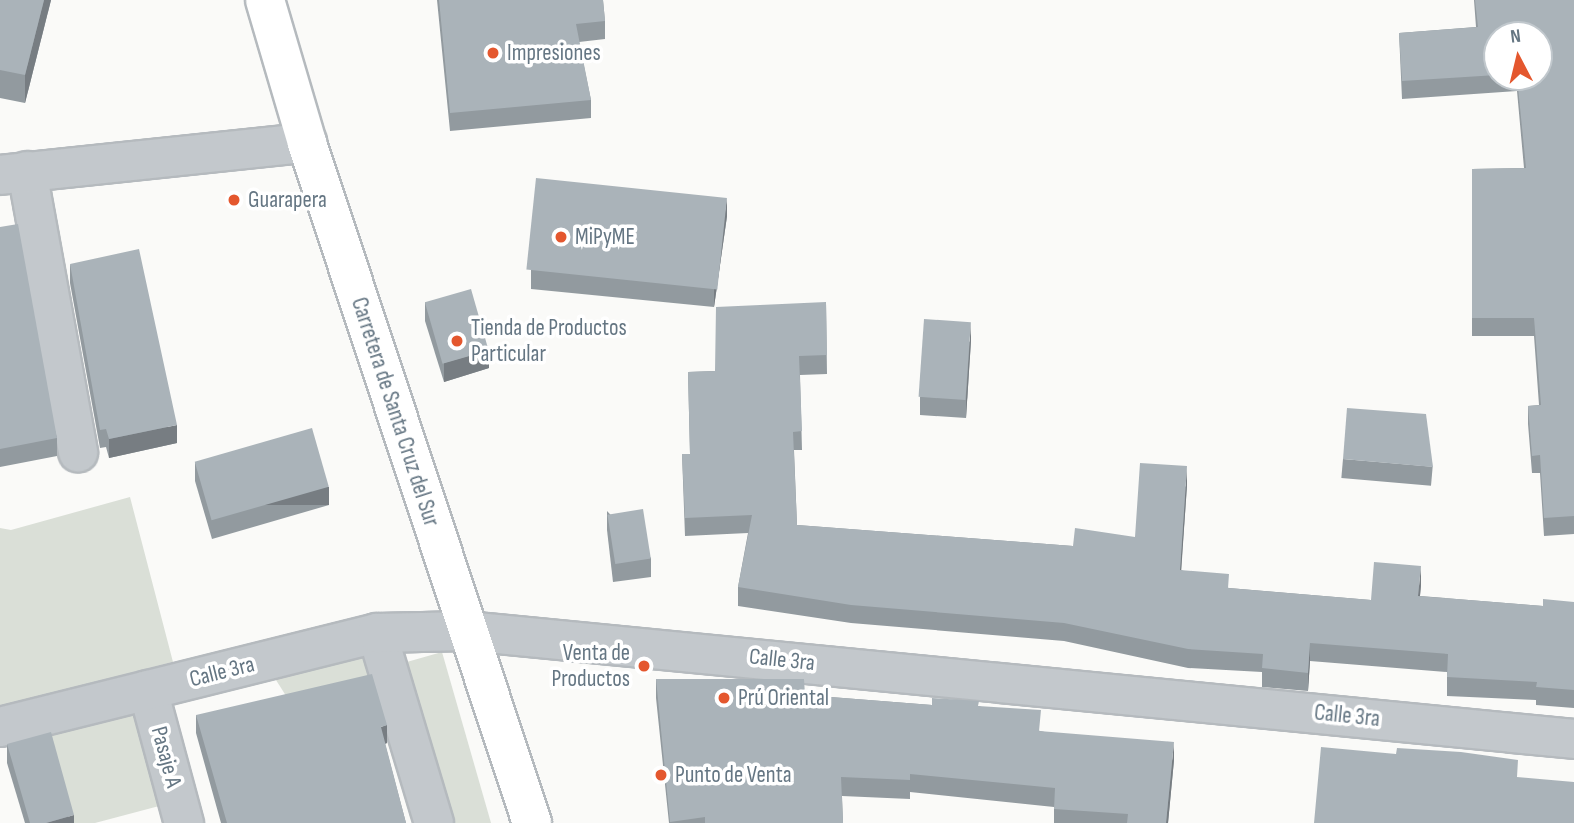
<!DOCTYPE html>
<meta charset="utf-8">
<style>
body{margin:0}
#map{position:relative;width:1574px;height:823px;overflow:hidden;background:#fafaf8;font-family:"Sofia Sans Condensed",sans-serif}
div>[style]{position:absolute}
.green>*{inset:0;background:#dadfd7;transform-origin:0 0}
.roads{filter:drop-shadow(2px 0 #b5babe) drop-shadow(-2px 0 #b5babe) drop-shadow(0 2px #b5babe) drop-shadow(0 -2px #b5babe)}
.minor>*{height:38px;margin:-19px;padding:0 19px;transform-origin:19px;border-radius:19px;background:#c3c8cc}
.major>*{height:38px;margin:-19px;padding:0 19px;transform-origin:19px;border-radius:19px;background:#fff}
.wall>*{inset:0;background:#929a9f;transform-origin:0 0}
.shaded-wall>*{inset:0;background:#777d82;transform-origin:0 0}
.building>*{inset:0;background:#aab3b9;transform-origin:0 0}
.dots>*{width:19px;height:19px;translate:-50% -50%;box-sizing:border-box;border:4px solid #fff;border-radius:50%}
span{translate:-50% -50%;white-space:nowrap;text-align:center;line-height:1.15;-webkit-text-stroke:7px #fff;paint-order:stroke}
.poi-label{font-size:23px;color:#657683}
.left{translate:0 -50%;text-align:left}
.right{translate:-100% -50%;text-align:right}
.street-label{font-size:23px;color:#657683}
.north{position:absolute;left:1483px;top:21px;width:70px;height:70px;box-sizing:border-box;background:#fff;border:2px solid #c1c8cd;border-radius:50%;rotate:353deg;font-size:19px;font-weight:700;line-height:28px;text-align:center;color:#657683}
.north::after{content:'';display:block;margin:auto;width:24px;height:32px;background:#e4572e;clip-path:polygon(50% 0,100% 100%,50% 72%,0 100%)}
</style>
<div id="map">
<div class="green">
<i style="clip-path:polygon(130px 497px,173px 662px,0 706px,0 528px,11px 530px)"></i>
<i style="clip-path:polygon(377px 633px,392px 674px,288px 699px,264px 661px)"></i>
<i style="left:442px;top:652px;width:178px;height:43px;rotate:74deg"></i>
<i style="clip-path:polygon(148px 690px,178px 801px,95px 823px,73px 823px,38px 718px)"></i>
</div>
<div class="roads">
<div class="minor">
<i style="left:27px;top:171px;width:286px;rotate:79.7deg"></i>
<i style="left:0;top:175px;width:309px;rotate:-6deg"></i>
<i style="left:377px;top:633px;width:198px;rotate:73.3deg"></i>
<i style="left:148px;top:690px;width:138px;rotate:74.9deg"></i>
<i style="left:0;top:727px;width:389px;rotate:-14deg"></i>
<i style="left:377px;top:633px;width:90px;rotate:-1.3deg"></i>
<i style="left:467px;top:631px;width:1112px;rotate:5.57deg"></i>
</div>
<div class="major">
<i style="left:265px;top:0;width:149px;rotate:73.6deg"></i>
<i style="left:307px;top:143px;width:716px;rotate:71.69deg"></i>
</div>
</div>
<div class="wall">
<i style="clip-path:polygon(0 0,51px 0,25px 103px,0 98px)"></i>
<i style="clip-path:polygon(437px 0,603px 0,605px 21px,605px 39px,579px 42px,591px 100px,591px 118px,450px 131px)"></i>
<i style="clip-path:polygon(evenodd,1474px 0,1574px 0,1574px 534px,1544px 536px,1540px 473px,1532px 473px,1528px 424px,1528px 406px,1539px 405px,1534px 336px,1472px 336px,1472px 169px,1524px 168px,1517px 91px,1402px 99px,1399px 33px,1476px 27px,1474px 0,1497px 35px,1539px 77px,1497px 77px,1497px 35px)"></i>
<i style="clip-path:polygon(727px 216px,714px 307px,531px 289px,531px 270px)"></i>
<i style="clip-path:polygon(0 227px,57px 438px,57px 456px,0 467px)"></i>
<i style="clip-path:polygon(70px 264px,177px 443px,109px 458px,106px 447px,100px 448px,70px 283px)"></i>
<i style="clip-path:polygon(425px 302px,489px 368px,444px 382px,425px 321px)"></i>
<i style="clip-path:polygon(826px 302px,827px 374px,800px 375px,802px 450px,794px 450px,797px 525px,1073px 546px,1135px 537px,1187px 485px,1181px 570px,1229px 588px,1371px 600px,1421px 585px,1420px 596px,1543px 606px,1574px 602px,1574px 708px,1536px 705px,1536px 700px,1447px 696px,1447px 672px,1310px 661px,1308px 691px,1262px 687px,1262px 672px,1188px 668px,1064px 641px,851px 623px,738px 606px,738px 587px,748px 533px,685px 536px,682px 454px,690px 454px,688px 372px,715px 371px)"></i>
<i style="clip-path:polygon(971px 340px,966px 418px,920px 415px,920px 397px)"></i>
<i style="left:1343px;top:459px;width:90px;height:19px;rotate:5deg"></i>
<i style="clip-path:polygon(195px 463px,329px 505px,212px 539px,195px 481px)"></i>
<i style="clip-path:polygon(607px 511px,651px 558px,651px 577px,613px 582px,607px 530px)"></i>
<i style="clip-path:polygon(656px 679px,805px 695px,932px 705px,979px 706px,1040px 731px,1174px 760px,1168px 823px,1054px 823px,1054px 807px,910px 792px,910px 799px,842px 796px,843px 823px,669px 823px,656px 698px)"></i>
<i style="clip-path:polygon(196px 715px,387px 743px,385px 744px,406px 823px,221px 823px,196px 733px)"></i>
<i style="clip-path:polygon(7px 744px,74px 823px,25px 823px,7px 763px)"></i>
</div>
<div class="shaded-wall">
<i style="clip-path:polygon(44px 0,51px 0,25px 103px,25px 75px)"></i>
<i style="clip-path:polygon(727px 198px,727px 216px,714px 307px,714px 288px)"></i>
<i style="clip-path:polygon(971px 322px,971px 340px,966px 418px,966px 399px)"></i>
<i style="clip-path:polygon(489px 350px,489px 368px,444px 382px,444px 363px)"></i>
<i style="clip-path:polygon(177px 425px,177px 443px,109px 458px,109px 439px)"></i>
<i style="clip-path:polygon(1187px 466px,1187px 485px,1180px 588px,1180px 570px)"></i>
<i style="left:329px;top:487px;width:18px;height:122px;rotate:90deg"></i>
<i style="clip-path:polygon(1421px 566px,1421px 585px,1418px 615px,1418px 596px)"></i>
<i style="clip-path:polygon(1310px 643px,1310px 661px,1308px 691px,1308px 673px)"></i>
<i style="clip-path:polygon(387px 725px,387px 743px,381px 745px,381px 727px)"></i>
<i style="clip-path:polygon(1174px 742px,1174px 760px,1168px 823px,1166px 823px)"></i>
<i style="clip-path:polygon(74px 815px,74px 823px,46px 823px)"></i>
</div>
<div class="building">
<i style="clip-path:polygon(0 0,44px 0,25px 75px,0 70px)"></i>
<i style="clip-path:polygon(439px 0,603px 0,605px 21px,576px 24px,591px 100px,450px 113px)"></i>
<i style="clip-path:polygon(1475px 0,1574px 0,1574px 516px,1544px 518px,1540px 455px,1532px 456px,1528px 406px,1541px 405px,1534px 318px,1472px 318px,1472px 169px,1526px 168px,1517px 77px,1539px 77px,1539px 35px,1497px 35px,1497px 75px,1402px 81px,1399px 33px,1478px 27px)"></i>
<i style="left:536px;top:178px;width:192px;height:92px;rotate:6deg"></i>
<i style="clip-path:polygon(18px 224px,57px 438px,0 449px,0 227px)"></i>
<i style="clip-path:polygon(139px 249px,177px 425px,109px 439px,106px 429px,100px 430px,70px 264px)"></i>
<i style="left:471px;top:289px;width:64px;height:48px;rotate:74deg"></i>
<i style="clip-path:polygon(826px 302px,827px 355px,799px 356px,802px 431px,793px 432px,797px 525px,1073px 546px,1075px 528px,1135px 537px,1140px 463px,1187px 466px,1180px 570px,1229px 574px,1228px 588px,1371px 600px,1374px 562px,1421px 566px,1418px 596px,1543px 606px,1543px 599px,1574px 602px,1574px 690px,1536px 687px,1537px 682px,1447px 677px,1448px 654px,1310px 643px,1308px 673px,1262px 668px,1263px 654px,1188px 649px,1064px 623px,851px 605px,738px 587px,752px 515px,685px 518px,682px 454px,690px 454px,688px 372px,715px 371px,716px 307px)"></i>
<i style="left:924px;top:319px;width:47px;height:78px;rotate:4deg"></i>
<i style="clip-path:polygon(1347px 408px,1426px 414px,1433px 467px,1343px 459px)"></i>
<i style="left:312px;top:428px;width:61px;height:122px;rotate:74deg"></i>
<i style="left:643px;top:509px;width:50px;height:36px;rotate:81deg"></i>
<i style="clip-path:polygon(372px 674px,387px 725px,381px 727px,406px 823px,227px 823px,196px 715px)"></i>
<i style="clip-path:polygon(656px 679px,804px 679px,805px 695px,932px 705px,932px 698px,979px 701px,978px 706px,1041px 710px,1039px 731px,1174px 742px,1166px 823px,1127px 823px,1128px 814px,1054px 809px,1055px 788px,910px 774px,910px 780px,841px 777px,843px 823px,705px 823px,705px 817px,670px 822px)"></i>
<i style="clip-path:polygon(51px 732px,74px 815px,46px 823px,30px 823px,7px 744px)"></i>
<i style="clip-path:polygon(1321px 747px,1396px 754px,1397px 748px,1461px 752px,1518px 760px,1517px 777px,1574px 782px,1574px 823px,1314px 823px)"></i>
</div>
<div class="dots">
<i style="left:493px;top:53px;background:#e4572e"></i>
<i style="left:234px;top:200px;background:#e4572e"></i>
<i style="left:561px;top:237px;background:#e4572e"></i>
<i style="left:457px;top:341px;background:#e4572e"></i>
<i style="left:644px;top:666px;background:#e4572e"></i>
<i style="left:724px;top:698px;background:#e4572e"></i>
<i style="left:661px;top:775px;background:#e4572e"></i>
</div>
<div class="poi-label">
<span class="left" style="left:507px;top:53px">Impresiones</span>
<span class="left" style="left:248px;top:200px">Guarapera</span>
<span class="left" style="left:575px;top:237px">MiPyME</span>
<span class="left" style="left:471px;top:341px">Tienda de Productos<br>Particular</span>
<span class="right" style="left:630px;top:666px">Venta de<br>Productos</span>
<span class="left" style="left:738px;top:698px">Prú Oriental</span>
<span class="left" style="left:675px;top:775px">Punto de Venta</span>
</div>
<div class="street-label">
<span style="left:395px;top:412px;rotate:72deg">Carretera de Santa Cruz del Sur</span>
<span style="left:782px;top:660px;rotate:6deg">Calle 3ra</span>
<span style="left:222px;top:672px;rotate:-14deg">Calle 3ra</span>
<span style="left:1347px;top:716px;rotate:6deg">Calle 3ra</span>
<span style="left:166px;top:757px;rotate:75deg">Pasaje A</span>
</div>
<div class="north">N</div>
</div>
